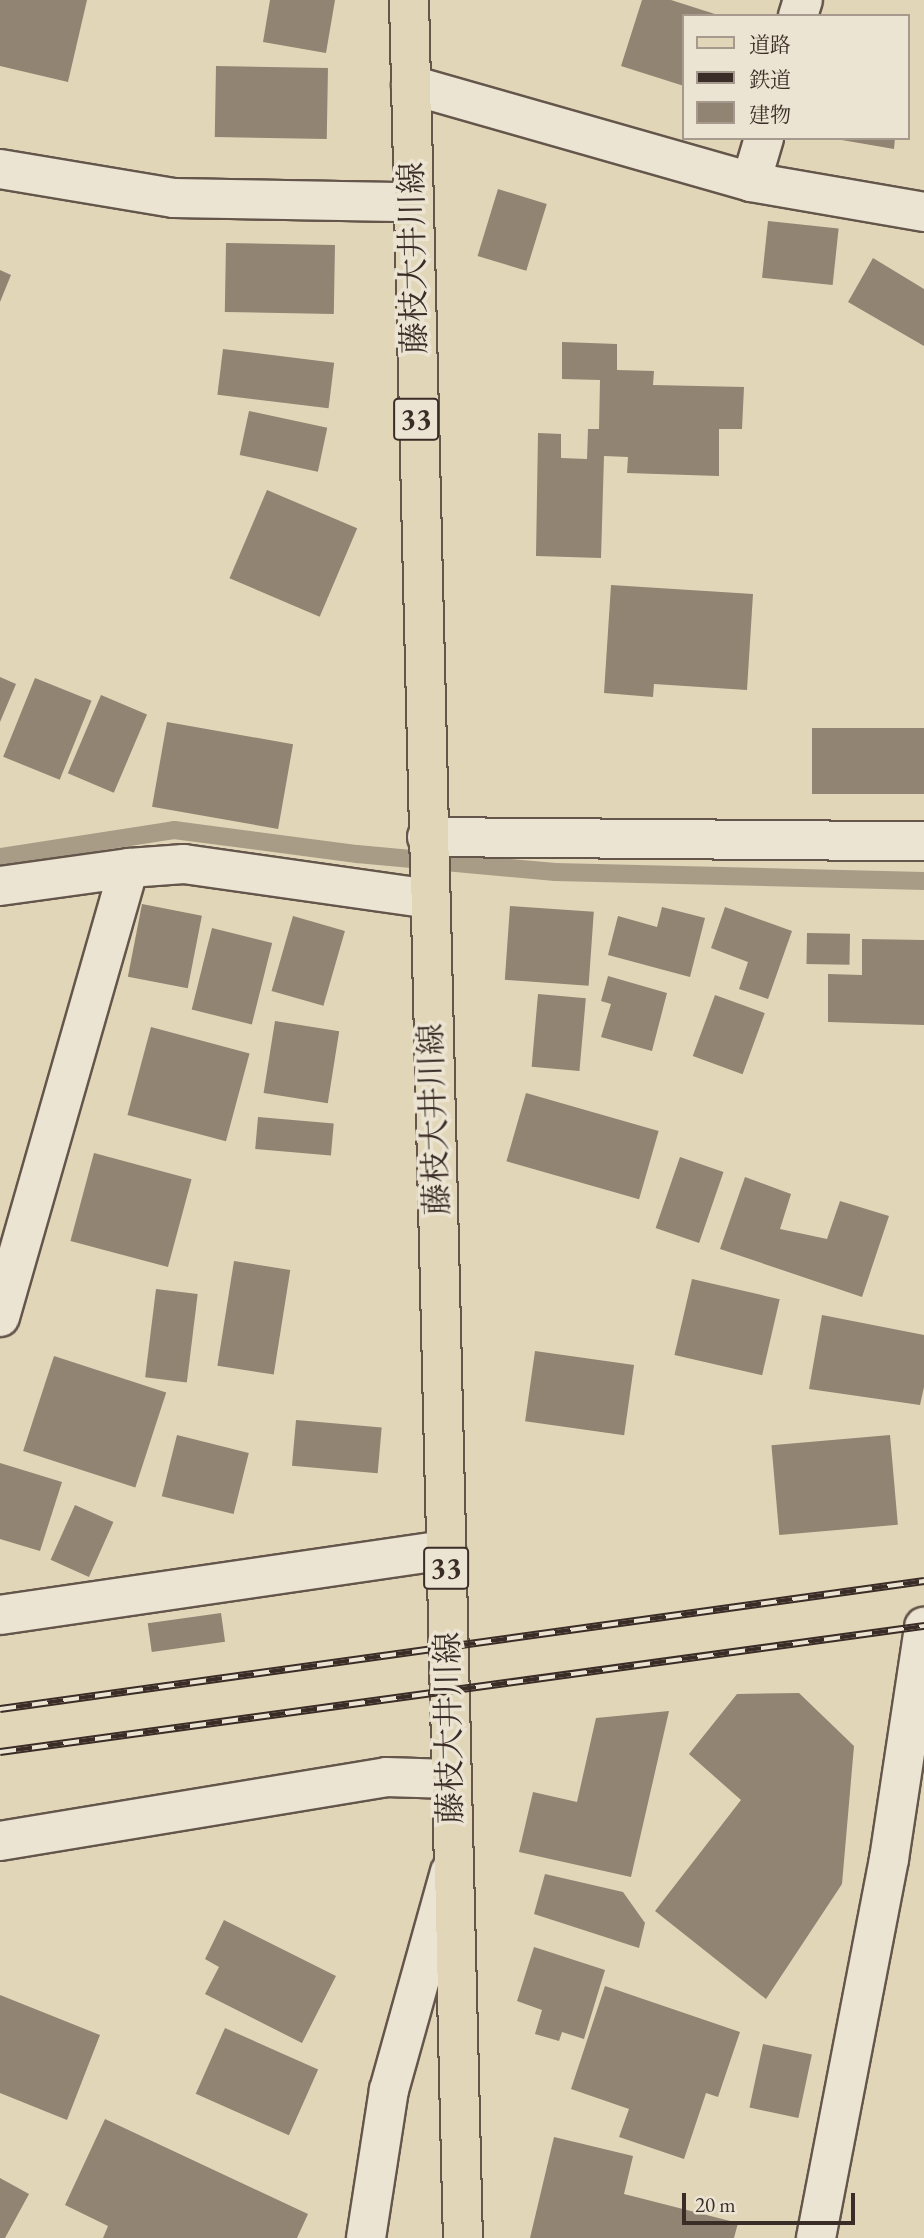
<!DOCTYPE html>
<meta charset="utf-8">
<style>
body{margin:0}
#map{position:relative;width:924px;height:2238px;overflow:hidden;background:#e2d6b9;font-family:"EB Garamond","Noto Serif JP",serif}
div>[style]{position:absolute}
.stream>*{height:18px;margin:-9px;padding:0 9px;transform-origin:9px;border-radius:9px;background:#a99c87}
.building>*{inset:0;background:#918472;transform-origin:0 0}
.roads{filter:drop-shadow(2px 0 #64564b) drop-shadow(-2px 0 #64564b) drop-shadow(0 2px #64564b) drop-shadow(0 -2px #64564b)}
.minor>*{height:38px;margin:-19px;padding:0 19px;transform-origin:19px;border-radius:19px;background:#ece4d2}
.primary>*{height:38px;margin:-19px;padding:0 19px;transform-origin:19px;border-radius:19px;background:#e2d6b9}
.rail>*{height:8px;margin-top:-4px;transform-origin:0;background:repeating-linear-gradient(90deg,#ece4d2 0 16px,#3a2c26 0 32px);box-sizing:border-box;border-block:2px solid #3a2c26}
span{translate:-50% -50%;white-space:nowrap;text-align:center;line-height:1.15;-webkit-text-stroke:7px #ece4d2;paint-order:stroke}
.shield-label span{padding:2px 5px;background:#ece4d2;border:2px solid;border-radius:5px;-webkit-text-stroke-width:0}
.shield-label{font-size:30px;color:#3a2c26;font-weight:700}
.street-label{font-size:32px;color:#3a2c26}
.legend{position:absolute;left:682px;top:14px;width:228px;height:126px;box-sizing:border-box;background:#ece4d2;border:2px solid #a59a8d;margin:0;padding:9px 12px;list-style:none;font-size:21px;color:#3a2c26}
.legend li{display:flex;align-items:center;gap:14px;height:35px}
.legend b{width:35px;border:2px solid #a59a8d}
.scale{position:absolute;left:682px;top:2193px;width:173px;height:32px;box-sizing:border-box;border:4px solid #3a2c26;border-top:0;padding-left:9px;font-size:21px;line-height:24px;white-space:nowrap;color:#3a2c26;-webkit-text-stroke:5px #ece4d2;paint-order:stroke}
</style>
<div id="map">
<div class="stream">
<i style="left:0;top:857px;width:176px;rotate:-8.8deg"></i>
<i style="left:174px;top:830px;width:185px;rotate:7.5deg"></i>
<i style="left:357px;top:854px;width:199px;rotate:5.2deg"></i>
<i style="left:555px;top:872px;width:369px;rotate:1.4deg"></i>
</div>
<div class="building">
<i style="clip-path:polygon(0 0,87px 0,68px 82px,0 66px)"></i>
<i style="clip-path:polygon(270px 0,335px 0,326px 53px,263px 42px)"></i>
<i style="clip-path:polygon(642px 0,671px 0,718px 15px,684px 16px,684px 86px,621px 66px)"></i>
<i style="left:216px;top:66px;width:112px;height:71px;rotate:1deg"></i>
<i style="clip-path:polygon(830px 138px,895px 138px,894px 149px)"></i>
<i style="left:498px;top:189px;width:51px;height:70px;rotate:17deg"></i>
<i style="left:768px;top:221px;width:71px;height:57px;rotate:6deg"></i>
<i style="left:226px;top:243px;width:109px;height:69px;rotate:1deg"></i>
<i style="clip-path:polygon(873px 258px,924px 289px,924px 346px,848px 302px)"></i>
<i style="clip-path:polygon(0 270px,11px 275px,0 302px)"></i>
<i style="clip-path:polygon(562px 342px,617px 344px,617px 370px,654px 371px,653px 385px,744px 387px,742px 429px,719px 429px,719px 476px,627px 473px,628px 457px,604px 456px,601px 558px,536px 556px,538px 433px,561px 434px,561px 458px,587px 459px,588px 429px,599px 429px,600px 380px,562px 379px)"></i>
<i style="left:223px;top:349px;width:112px;height:46px;rotate:7deg"></i>
<i style="left:249px;top:411px;width:80px;height:45px;rotate:12deg"></i>
<i style="left:267px;top:490px;width:98px;height:96px;rotate:23deg"></i>
<i style="clip-path:polygon(611px 585px,753px 594px,747px 690px,654px 684px,653px 697px,604px 693px)"></i>
<i style="clip-path:polygon(0 677px,16px 684px,0 722px)"></i>
<i style="left:35px;top:678px;width:61px;height:85px;rotate:22deg"></i>
<i style="left:101px;top:695px;width:50px;height:85px;rotate:23deg"></i>
<i style="left:167px;top:722px;width:128px;height:86px;rotate:10deg"></i>
<i style="left:812px;top:728px;width:112px;height:66px"></i>
<i style="left:142px;top:904px;width:61px;height:74px;rotate:11deg"></i>
<i style="left:510px;top:906px;width:84px;height:74px;rotate:4deg"></i>
<i style="clip-path:polygon(662px 907px,705px 918px,690px 977px,608px 955px,618px 916px,657px 927px)"></i>
<i style="clip-path:polygon(725px 907px,792px 931px,768px 999px,739px 989px,748px 962px,711px 948px)"></i>
<i style="left:293px;top:916px;width:54px;height:78px;rotate:16deg"></i>
<i style="left:212px;top:928px;width:62px;height:84px;rotate:14deg"></i>
<i style="left:807px;top:933px;width:43px;height:31px;rotate:1deg"></i>
<i style="clip-path:polygon(862px 939px,924px 940px,924px 1025px,828px 1022px,828px 974px,862px 975px)"></i>
<i style="clip-path:polygon(608px 976px,667px 993px,652px 1051px,601px 1037px,611px 1004px,601px 1001px)"></i>
<i style="left:538px;top:994px;width:48px;height:73px;rotate:5deg"></i>
<i style="left:715px;top:995px;width:53px;height:65px;rotate:20deg"></i>
<i style="left:275px;top:1021px;width:65px;height:73px;rotate:9deg"></i>
<i style="left:151px;top:1027px;width:102px;height:91px;rotate:15deg"></i>
<i style="left:526px;top:1093px;width:138px;height:71px;rotate:16deg"></i>
<i style="left:258px;top:1117px;width:76px;height:32px;rotate:5deg"></i>
<i style="left:94px;top:1153px;width:101px;height:91px;rotate:15deg"></i>
<i style="left:680px;top:1157px;width:46px;height:75px;rotate:19deg"></i>
<i style="clip-path:polygon(745px 1177px,791px 1194px,780px 1229px,827px 1239px,840px 1201px,889px 1216px,862px 1297px,720px 1249px)"></i>
<i style="left:234px;top:1261px;width:57px;height:106px;rotate:9deg"></i>
<i style="left:692px;top:1279px;width:90px;height:78px;rotate:13deg"></i>
<i style="left:156px;top:1289px;width:42px;height:89px;rotate:7deg"></i>
<i style="clip-path:polygon(822px 1315px,924px 1335px,924px 1387px,920px 1405px,809px 1389px)"></i>
<i style="left:535px;top:1351px;width:100px;height:71px;rotate:8deg"></i>
<i style="left:54px;top:1356px;width:118px;height:100px;rotate:18deg"></i>
<i style="left:296px;top:1420px;width:86px;height:46px;rotate:5deg"></i>
<i style="left:177px;top:1435px;width:74px;height:63px;rotate:14deg"></i>
<i style="left:890px;top:1435px;width:90px;height:119px;rotate:85deg"></i>
<i style="clip-path:polygon(0 1463px,62px 1482px,40px 1551px,0 1539px)"></i>
<i style="left:75px;top:1505px;width:42px;height:60px;rotate:24deg"></i>
<i style="left:221px;top:1613px;width:29px;height:74px;rotate:82deg"></i>
<i style="clip-path:polygon(799px 1693px,854px 1746px,842px 1884px,766px 1999px,655px 1911px,741px 1800px,689px 1754px,737px 1694px)"></i>
<i style="clip-path:polygon(669px 1711px,631px 1877px,519px 1852px,533px 1792px,577px 1802px,596px 1718px)"></i>
<i style="clip-path:polygon(545px 1874px,623px 1892px,645px 1923px,639px 1948px,534px 1914px)"></i>
<i style="clip-path:polygon(224px 1920px,336px 1976px,302px 2043px,205px 1994px,219px 1967px,205px 1959px)"></i>
<i style="clip-path:polygon(534px 1947px,605px 1970px,584px 2039px,562px 2032px,559px 2041px,535px 2034px,542px 2010px,517px 2001px)"></i>
<i style="clip-path:polygon(605px 1986px,740px 2032px,718px 2097px,706px 2093px,684px 2159px,619px 2137px,629px 2109px,571px 2089px)"></i>
<i style="clip-path:polygon(0 1995px,100px 2035px,67px 2120px,0 2093px)"></i>
<i style="left:225px;top:2028px;width:102px;height:72px;rotate:24deg"></i>
<i style="left:763px;top:2044px;width:50px;height:65px;rotate:12deg"></i>
<i style="clip-path:polygon(105px 2119px,308px 2214px,297px 2238px,103px 2238px,108px 2226px,65px 2205px)"></i>
<i style="clip-path:polygon(554px 2137px,633px 2156px,624px 2194px,738px 2223px,734px 2238px,530px 2238px)"></i>
<i style="clip-path:polygon(0 2178px,29px 2194px,5px 2238px,0 2238px)"></i>
</div>
<div class="roads">
<div class="minor">
<i style="left:798px;top:16px;width:17px;rotate:-73deg"></i>
<i style="left:411px;top:85px;width:354px;rotate:15.9deg"></i>
<i style="left:751px;top:182px;width:176px;rotate:9.8deg"></i>
<i style="left:0;top:169px;width:176px;rotate:9.5deg"></i>
<i style="left:174px;top:198px;width:237px;rotate:1deg"></i>
<i style="left:751px;top:182px;width:46px;rotate:-73.5deg"></i>
<i style="left:427px;top:837px;width:497px;rotate:0.5deg"></i>
<i style="left:0;top:886px;width:130px;rotate:-7.9deg"></i>
<i style="left:129px;top:868px;width:55px;rotate:-4.2deg"></i>
<i style="left:184px;top:864px;width:247px;rotate:8.1deg"></i>
<i style="left:0;top:1317px;width:467px;rotate:-74deg"></i>
<i style="left:0;top:1615px;width:451px;rotate:-8.3deg"></i>
<i style="left:0;top:1841px;width:391px;rotate:-9.4deg"></i>
<i style="left:386px;top:1777px;width:64px;rotate:1.8deg"></i>
<i style="left:366px;top:2238px;width:150px;rotate:-81.2deg"></i>
<i style="left:389px;top:2090px;width:226px;rotate:-74.4deg"></i>
<i style="left:816px;top:2238px;width:386px;rotate:-79.1deg"></i>
<i style="left:889px;top:1859px;width:235px;rotate:-81.4deg"></i>
</div>
<div class="primary">
<i style="left:409px;top:0;width:2239px;rotate:88.62deg"></i>
</div>
</div>
<div class="rail">
<i style="left:0;top:1709px;width:933px;rotate:-7.89deg"></i>
<i style="left:0;top:1752px;width:933px;rotate:-7.77deg"></i>
</div>
<div class="shield-label">
<span style="left:416px;top:419px">33</span>
<span style="left:446px;top:1568px">33</span>
</div>
<div class="street-label">
<span style="left:413px;top:258px;rotate:-91deg">藤枝大井川線</span>
<span style="left:434px;top:1119px;rotate:-92deg">藤枝大井川線</span>
<span style="left:449px;top:1728px;rotate:-91deg">藤枝大井川線</span>
</div>
<ul class="legend">
<li><b style="height:9px;background:#e2d6b9"></b>道路</li>
<li><b style="height:9px;background:#3a2c26"></b>鉄道</li>
<li><b style="height:19px;background:#918472"></b>建物</li>
</ul>
<div class="scale">20 m</div>
</div>
